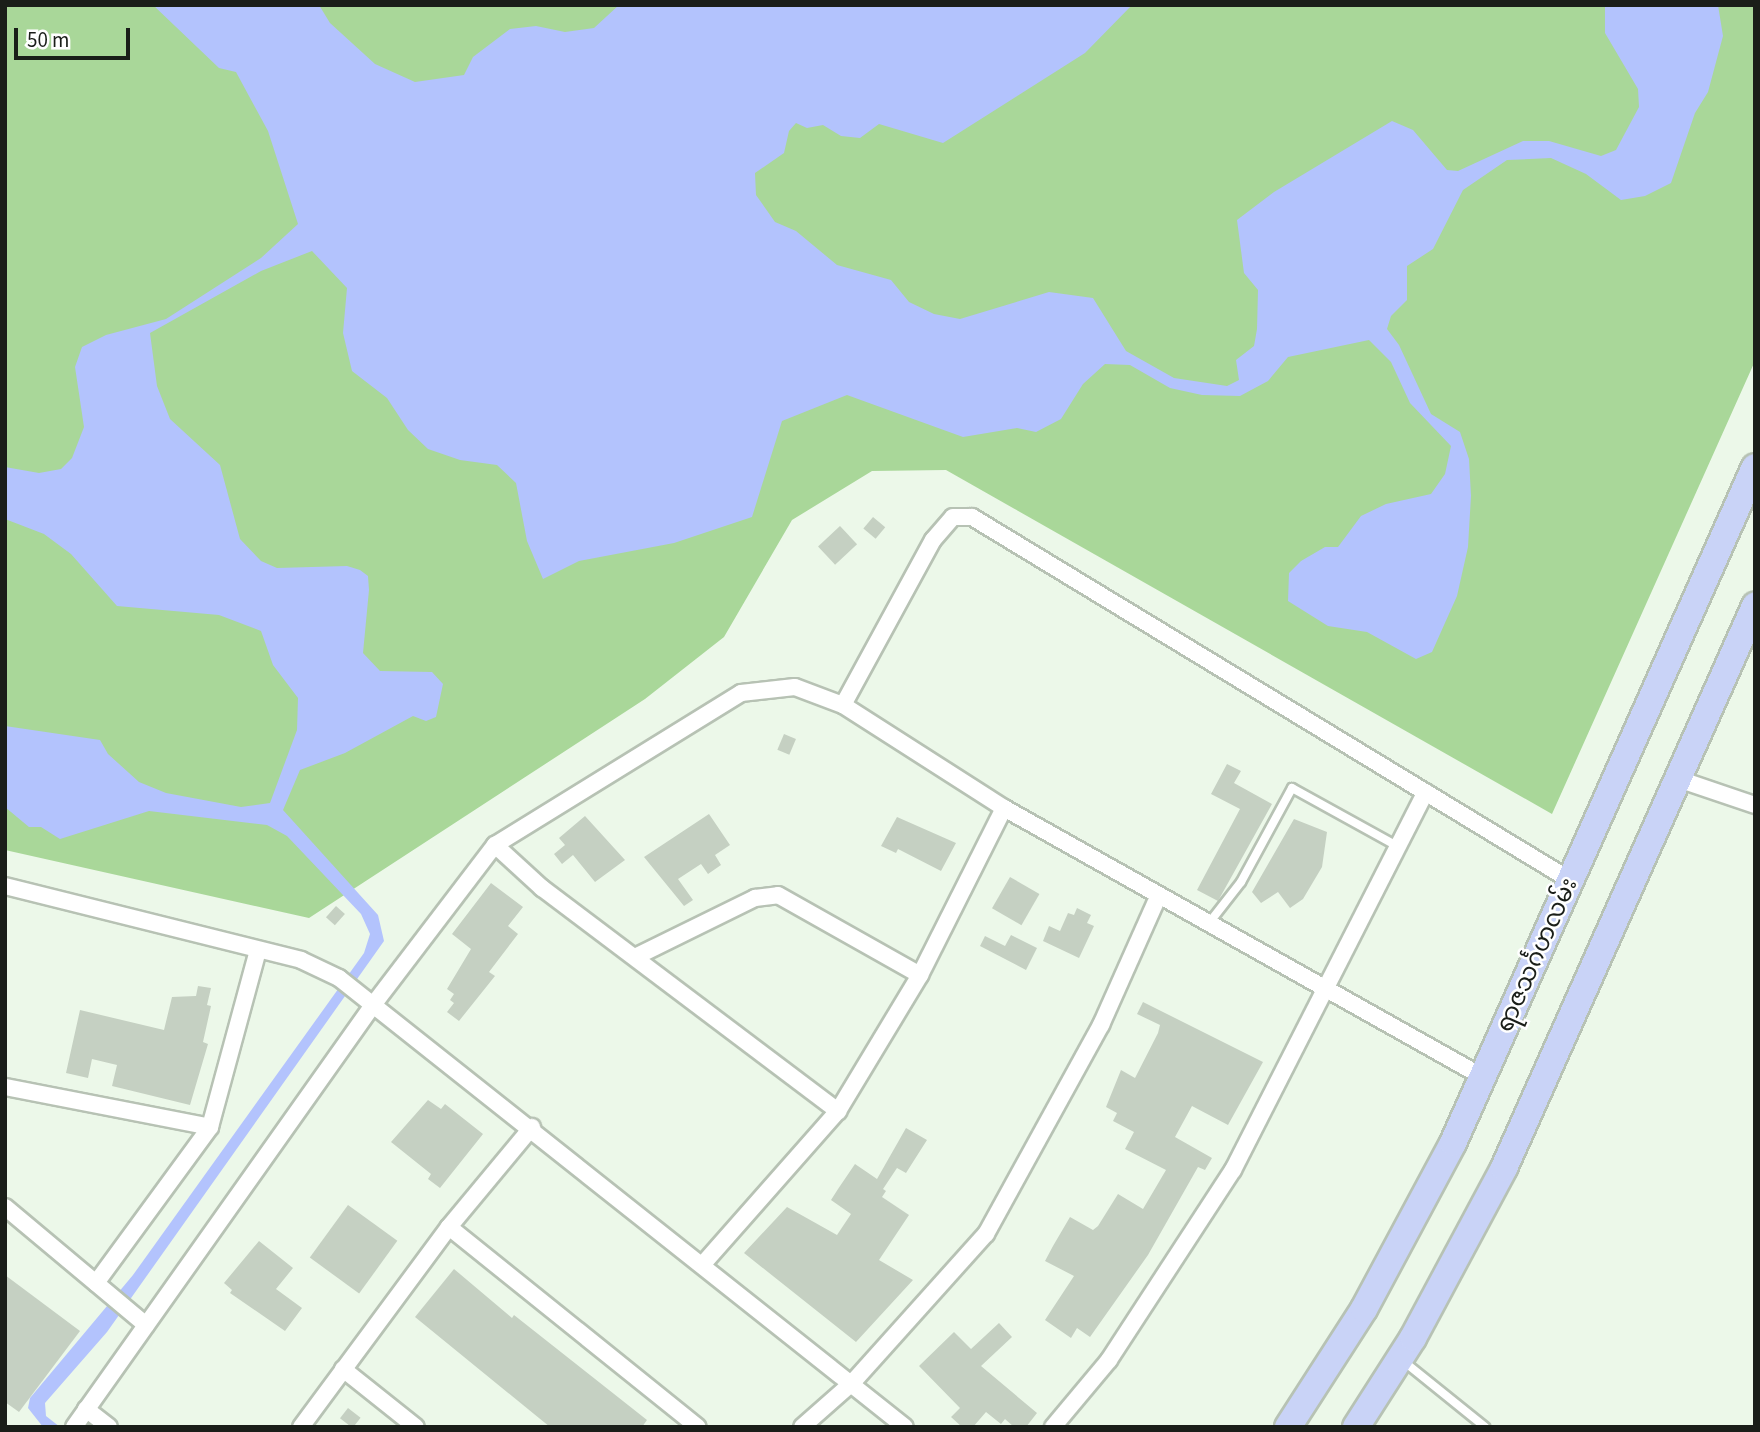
<!DOCTYPE html>
<meta charset="utf-8">
<style>
body{margin:0}
#map{position:relative;width:1760px;height:1432px;overflow:hidden;background:#ecf8e9;font-family:"Source Sans 3","Noto Sans Myanmar",sans-serif}
div>[style]{position:absolute}
.green>*{inset:0;background:#a9d799}
.water>*{inset:0;background:#b3c3fd}
.building>*{inset:0;background:#c5d0c2;transform-origin:0 0}
.roads{filter:drop-shadow(2px 0 #b7c2b4) drop-shadow(-2px 0 #b7c2b4) drop-shadow(0 2px #b7c2b4) drop-shadow(0 -2px #b7c2b4)}
.service>*{height:8px;margin:-4px;padding:0 4px;transform-origin:4px;border-radius:4px;background:#fff}
.minor>*{height:16px;margin:-8px;padding:0 8px;transform-origin:8px;border-radius:8px;background:#fff}
.primary>*{height:26px;margin:-13px;padding:0 13px;transform-origin:13px;border-radius:13px;background:#c9d3f7}
span{translate:-50% -50%;white-space:nowrap;text-align:center;line-height:1.15;-webkit-text-stroke:5px #fff;paint-order:stroke}
.street-label{font-size:24px;color:#1a1e19}
.frame{position:absolute;inset:0;border:7px solid #1a1e19;pointer-events:none}
.scale{position:absolute;left:14px;top:28px;width:116px;height:32px;box-sizing:border-box;border:4px solid #1a1e19;border-top:0;padding-left:9px;font-size:21px;line-height:24px;white-space:nowrap;color:#1a1e19;-webkit-text-stroke:5px #fff;paint-order:stroke}
</style>
<div id="map">
<div class="green">
<i style="clip-path:polygon(5px 5px,1755px 5px,1755px 361px,1552px 814px,946px 470px,872px 471px,792px 520px,724px 637px,645px 699px,309px 918px,5px 850px)"></i>
</div>
<div class="water">
<i style="clip-path:polygon(153px 5px,319px 5px,330px 23px,375px 64px,415px 82px,464px 75px,473px 57px,510px 29px,536px 26px,565px 32px,594px 28px,619px 5px,1132px 5px,1085px 53px,943px 143px,879px 124px,860px 138px,841px 136px,823px 125px,807px 128px,796px 123px,789px 131px,784px 153px,755px 173px,756px 195px,775px 222px,796px 231px,837px 265px,891px 280px,909px 302px,934px 314px,960px 319px,1049px 292px,1093px 298px,1126px 351px,1174px 378px,1227px 386px,1239px 380px,1236px 360px,1254px 346px,1257px 329px,1258px 290px,1244px 273px,1237px 220px,1274px 192px,1392px 121px,1413px 130px,1447px 170px,1458px 171px,1523px 141px,1549px 141px,1601px 156px,1616px 150px,1639px 107px,1638px 89px,1605px 33px,1605px 5px,1718px 5px,1723px 36px,1708px 92px,1695px 113px,1671px 183px,1645px 196px,1621px 200px,1586px 174px,1551px 158px,1507px 160px,1463px 190px,1433px 249px,1407px 266px,1407px 300px,1391px 316px,1387px 329px,1399px 345px,1431px 414px,1460px 432px,1469px 459px,1471px 496px,1468px 547px,1457px 596px,1432px 652px,1416px 659px,1367px 632px,1328px 626px,1288px 601px,1289px 573px,1301px 561px,1325px 547px,1338px 547px,1361px 516px,1386px 504px,1431px 494px,1445px 474px,1451px 446px,1410px 403px,1391px 362px,1369px 340px,1288px 357px,1268px 381px,1240px 396px,1202px 395px,1170px 388px,1130px 365px,1105px 364px,1083px 384px,1061px 419px,1036px 432px,1017px 428px,963px 437px,847px 395px,782px 421px,752px 517px,674px 543px,579px 561px,543px 579px,527px 541px,516px 483px,497px 465px,460px 460px,428px 449px,408px 430px,387px 398px,352px 371px,343px 333px,347px 288px,312px 251px,261px 271px,150px 333px,157px 386px,170px 419px,220px 465px,240px 539px,261px 561px,277px 568px,347px 566px,360px 570px,368px 576px,369px 590px,363px 653px,380px 671px,432px 672px,443px 684px,436px 717px,426px 721px,413px 716px,345px 753px,300px 770px,283px 810px,378px 915px,384px 941px,107px 1332px,45px 1403px,46px 1416px,60px 1427px,43px 1427px,28px 1408px,30px 1398px,133px 1275px,364px 953px,370px 934px,361px 914px,287px 836px,267px 825px,149px 811px,60px 839px,41px 827px,29px 827px,5px 807px,5px 726px,100px 740px,108px 754px,139px 782px,166px 793px,241px 807px,270px 803px,297px 730px,298px 698px,273px 665px,261px 631px,219px 615px,117px 606px,71px 554px,44px 534px,5px 519px,5px 467px,39px 473px,61px 469px,72px 458px,84px 427px,75px 367px,82px 347px,106px 335px,166px 319px,261px 258px,298px 224px,268px 131px,236px 72px,219px 68px)"></i>
</div>
<div class="building">
<i style="left:873px;top:517px;width:16px;height:15px;rotate:40deg"></i>
<i style="left:840px;top:526px;width:25px;height:30px;rotate:47deg"></i>
<i style="left:784px;top:734px;width:13px;height:17px;rotate:23deg"></i>
<i style="clip-path:polygon(1227px 764px,1241px 771px,1234px 783px,1272px 804px,1218px 901px,1197px 890px,1240px 809px,1211px 794px)"></i>
<i style="clip-path:polygon(709px 814px,730px 845px,715px 855px,721px 865px,708px 874px,701px 864px,678px 879px,693px 900px,684px 906px,644px 857px)"></i>
<i style="clip-path:polygon(585px 816px,625px 860px,595px 882px,573px 855px,562px 864px,554px 854px,565px 845px,559px 838px)"></i>
<i style="clip-path:polygon(897px 817px,956px 843px,941px 871px,898px 849px,896px 853px,881px 846px)"></i>
<i style="clip-path:polygon(1294px 819px,1327px 832px,1322px 867px,1303px 899px,1290px 908px,1278px 892px,1261px 903px,1252px 892px)"></i>
<i style="left:1010px;top:877px;width:34px;height:36px;rotate:30deg"></i>
<i style="clip-path:polygon(491px 883px,523px 907px,508px 926px,518px 934px,489px 972px,495px 976px,459px 1021px,447px 1012px,454px 1003px,450px 1000px,454px 994px,447px 989px,471px 949px,452px 934px)"></i>
<i style="left:336px;top:906px;width:12px;height:15px;rotate:42deg"></i>
<i style="clip-path:polygon(1077px 908px,1091px 915px,1087px 923px,1094px 926px,1079px 958px,1043px 941px,1049px 926px,1060px 931px,1068px 913px,1074px 915px)"></i>
<i style="clip-path:polygon(1011px 935px,1037px 948px,1026px 970px,980px 946px,985px 936px,1005px 946px)"></i>
<i style="clip-path:polygon(198px 986px,211px 988px,207px 1005px,211px 1006px,203px 1042px,208px 1044px,190px 1105px,112px 1086px,117px 1065px,92px 1059px,88px 1078px,66px 1073px,80px 1010px,164px 1030px,172px 997px,196px 996px)"></i>
<i style="clip-path:polygon(1143px 1002px,1263px 1062px,1228px 1125px,1192px 1106px,1175px 1137px,1212px 1158px,1205px 1170px,1198px 1167px,1148px 1255px,1090px 1337px,1077px 1328px,1071px 1338px,1045px 1320px,1074px 1276px,1045px 1261px,1053px 1246px,1070px 1217px,1093px 1230px,1098px 1226px,1118px 1194px,1143px 1209px,1166px 1170px,1125px 1149px,1134px 1132px,1113px 1121px,1117px 1113px,1106px 1107px,1121px 1070px,1135px 1078px,1158px 1033px,1160px 1025px,1137px 1014px)"></i>
<i style="clip-path:polygon(428px 1100px,441px 1109px,445px 1104px,483px 1134px,440px 1188px,428px 1179px,431px 1174px,391px 1142px)"></i>
<i style="clip-path:polygon(906px 1128px,927px 1140px,906px 1173px,897px 1168px,883px 1189px,886px 1191px,882px 1197px,909px 1215px,879px 1260px,913px 1280px,856px 1342px,744px 1253px,787px 1207px,837px 1235px,851px 1214px,831px 1200px,838px 1189px,855px 1164px,877px 1179px)"></i>
<i style="left:348px;top:1205px;width:61px;height:65px;rotate:36deg"></i>
<i style="clip-path:polygon(259px 1241px,293px 1268px,276px 1289px,302px 1308px,285px 1331px,230px 1293px,232px 1290px,224px 1283px)"></i>
<i style="clip-path:polygon(454px 1269px,512px 1318px,514px 1315px,647px 1420px,642px 1427px,550px 1427px,415px 1317px)"></i>
<i style="clip-path:polygon(5px 1275px,80px 1331px,19px 1412px,5px 1402px)"></i>
<i style="clip-path:polygon(999px 1323px,1012px 1337px,981px 1366px,1037px 1413px,1026px 1427px,1014px 1427px,1005px 1419px,1001px 1424px,986px 1412px,973px 1427px,962px 1427px,951px 1417px,960px 1408px,919px 1366px,954px 1332px,971px 1349px)"></i>
<i style="left:348px;top:1408px;width:16px;height:13px;rotate:38deg"></i>
</div>
<div class="roads">
<div class="service">
<i style="left:1209px;top:923px;width:52px;rotate:-52deg"></i>
<i style="left:1241px;top:882px;width:107px;rotate:-61.5deg"></i>
<i style="left:1292px;top:788px;width:120px;rotate:28.9deg"></i>
<i style="left:1402px;top:1360px;width:107px;rotate:38.9deg"></i>
</div>
<div class="minor">
<i style="left:843px;top:705px;width:188px;rotate:-61.4deg"></i>
<i style="left:933px;top:540px;width:30px;rotate:-49deg"></i>
<i style="left:953px;top:517px;width:19px"></i>
<i style="left:972px;top:517px;width:700px;rotate:31.26deg"></i>
<i style="left:1678px;top:779px;width:81px;rotate:18.7deg"></i>
<i style="left:495px;top:845px;width:64px;rotate:42.5deg"></i>
<i style="left:542px;top:888px;width:371px;rotate:37deg"></i>
<i style="left:5px;top:886px;width:305px;rotate:14deg"></i>
<i style="left:301px;top:960px;width:42px;rotate:25.3deg"></i>
<i style="left:339px;top:978px;width:722px;rotate:38.42deg"></i>
<i style="left:635px;top:957px;width:134px;rotate:-26.2deg"></i>
<i style="left:755px;top:898px;width:23px;rotate:-7deg"></i>
<i style="left:778px;top:895px;width:163px;rotate:29.4deg"></i>
<i style="left:5px;top:1087px;width:209px;rotate:11deg"></i>
<i style="left:5px;top:1207px;width:184px;rotate:39.9deg"></i>
<i style="left:449px;top:1227px;width:319px;rotate:38.8deg"></i>
<i style="left:703px;top:1264px;width:204px;rotate:-48.6deg"></i>
<i style="left:838px;top:1111px;width:159px;rotate:-58.9deg"></i>
<i style="left:920px;top:975px;width:187px;rotate:-63.3deg"></i>
<i style="left:96px;top:1283px;width:193px;rotate:-53.8deg"></i>
<i style="left:210px;top:1127px;width:183px;rotate:-74.8deg"></i>
<i style="left:343px;top:1369px;width:93px;rotate:38.5deg"></i>
<i style="left:86px;top:1409px;width:29px;rotate:38deg"></i>
<i style="left:74px;top:1427px;width:517px;rotate:-54.68deg"></i>
<i style="left:373px;top:1005px;width:201px;rotate:-52.7deg"></i>
<i style="left:495px;top:845px;width:289px;rotate:-31.7deg"></i>
<i style="left:741px;top:693px;width:54px;rotate:-6.3deg"></i>
<i style="left:795px;top:687px;width:51px;rotate:20.6deg"></i>
<i style="left:843px;top:705px;width:191px;rotate:32.6deg"></i>
<i style="left:1004px;top:808px;width:549px;rotate:29.32deg"></i>
<i style="left:301px;top:1427px;width:249px;rotate:-53.5deg"></i>
<i style="left:449px;top:1227px;width:130px;rotate:-50.3deg"></i>
<i style="left:802px;top:1427px;width:68px;rotate:-41.4deg"></i>
<i style="left:853px;top:1382px;width:199px;rotate:-48.1deg"></i>
<i style="left:986px;top:1234px;width:239px;rotate:-61.2deg"></i>
<i style="left:1101px;top:1025px;width:142px;rotate:-66deg"></i>
<i style="left:1053px;top:1427px;width:87px;rotate:-50.1deg"></i>
<i style="left:1109px;top:1360px;width:227px;rotate:-56.9deg"></i>
<i style="left:1233px;top:1170px;width:424px;rotate:-63deg"></i>
</div>
<div class="primary">
<i style="left:1288px;top:1427px;width:140px;rotate:-57.2deg"></i>
<i style="left:1364px;top:1309px;width:188px;rotate:-61.8deg"></i>
<i style="left:1453px;top:1143px;width:740px;rotate:-65.93deg"></i>
<i style="left:1356px;top:1427px;width:106px;rotate:-57.4deg"></i>
<i style="left:1413px;top:1338px;width:193px;rotate:-61.8deg"></i>
<i style="left:1504px;top:1168px;width:616px;rotate:-65.93deg"></i>
</div>
</div>
<div class="street-label">
<span style="left:1537px;top:955px;rotate:-66deg">ရာဇသင်္ဂဟလမ်း</span>
</div>
<div class="frame"></div>
<div class="scale">50 m</div>
</div>
